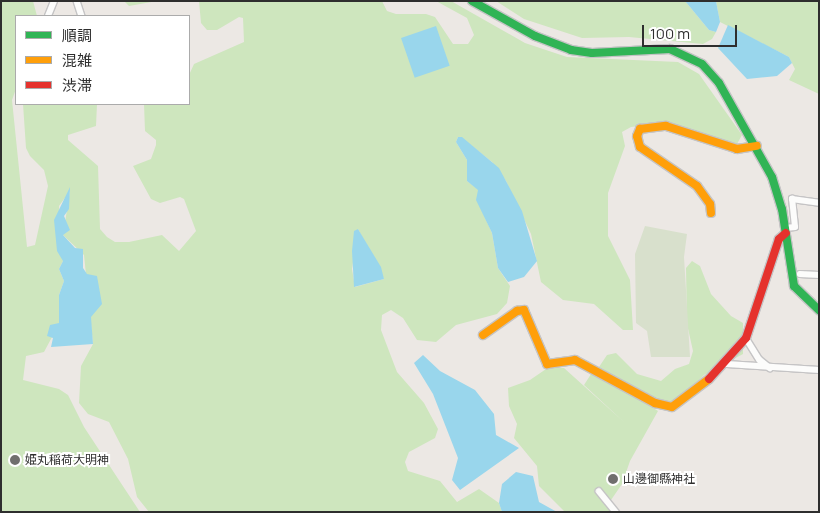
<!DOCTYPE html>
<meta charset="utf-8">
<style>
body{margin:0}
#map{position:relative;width:820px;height:513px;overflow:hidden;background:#ece8e4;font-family:Manrope,"Noto Sans JP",sans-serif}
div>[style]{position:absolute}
.green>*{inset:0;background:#cee6be}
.cemetery>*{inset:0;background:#d8e0cc}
.water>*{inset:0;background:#99d6ec;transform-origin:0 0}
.roads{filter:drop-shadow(1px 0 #c5c4c5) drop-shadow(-1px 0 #c5c4c5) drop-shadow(0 1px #c5c4c5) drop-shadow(0 -1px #c5c4c5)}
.street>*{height:5.5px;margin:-2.75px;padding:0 2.75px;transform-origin:2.75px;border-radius:2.75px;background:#fcfcfb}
.fast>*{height:8px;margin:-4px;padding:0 4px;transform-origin:4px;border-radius:4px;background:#30b455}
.slow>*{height:8px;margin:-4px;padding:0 4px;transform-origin:4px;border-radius:4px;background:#ff9f0a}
.jam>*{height:8px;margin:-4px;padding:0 4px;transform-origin:4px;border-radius:4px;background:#e5322d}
.dots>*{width:14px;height:14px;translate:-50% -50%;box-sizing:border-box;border:2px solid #fff;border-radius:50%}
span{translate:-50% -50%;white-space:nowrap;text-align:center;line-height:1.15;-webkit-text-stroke:4px #fff;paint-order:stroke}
.poi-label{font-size:12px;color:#2e2e2e}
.left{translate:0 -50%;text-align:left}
.frame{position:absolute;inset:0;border:2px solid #2e2e2e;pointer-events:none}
.legend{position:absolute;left:15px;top:15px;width:175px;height:90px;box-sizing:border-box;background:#fff;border:1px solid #ababab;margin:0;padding:6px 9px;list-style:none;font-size:15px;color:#2e2e2e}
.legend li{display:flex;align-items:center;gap:10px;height:25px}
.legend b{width:25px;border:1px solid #ababab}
.scale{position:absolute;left:642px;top:25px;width:95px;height:22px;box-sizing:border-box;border:2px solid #2e2e2e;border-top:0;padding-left:6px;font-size:15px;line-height:18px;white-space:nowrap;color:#2e2e2e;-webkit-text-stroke:4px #fff;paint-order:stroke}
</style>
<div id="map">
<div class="green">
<i style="clip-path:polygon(evenodd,1px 1px,33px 1px,37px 16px,16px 16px,16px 89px,12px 100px,27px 247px,35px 245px,48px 186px,44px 170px,30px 156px,26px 148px,23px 104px,97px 104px,96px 126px,68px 135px,68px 140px,98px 166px,100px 229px,107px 237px,115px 242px,129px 242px,162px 235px,179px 251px,196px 231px,184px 199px,180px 197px,160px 203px,151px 199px,133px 166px,151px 159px,156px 145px,156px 140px,145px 131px,144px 104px,189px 104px,189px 75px,194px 64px,244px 42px,243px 18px,239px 17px,217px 30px,207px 30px,201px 23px,199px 1px,382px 1px,387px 11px,396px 14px,426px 14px,435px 17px,453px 44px,468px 44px,474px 35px,467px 18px,436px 1px,451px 1px,525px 43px,567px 57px,678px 62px,699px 74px,742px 135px,737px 144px,732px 145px,706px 135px,656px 124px,631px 127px,622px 132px,625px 146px,608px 193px,608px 236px,630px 280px,633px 330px,623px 330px,594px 304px,563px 300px,541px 282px,531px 234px,506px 181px,492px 162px,462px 138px,458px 137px,456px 142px,467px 160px,467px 181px,479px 190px,477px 200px,492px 233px,498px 268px,510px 286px,507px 303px,497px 314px,456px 325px,436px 342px,417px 340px,403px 318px,391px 310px,382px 315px,381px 330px,397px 372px,424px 403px,438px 429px,435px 438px,409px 452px,405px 462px,408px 471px,440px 481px,457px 502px,479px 489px,499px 503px,502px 512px,149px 512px,137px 497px,128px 459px,109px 422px,88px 414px,79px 403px,81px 366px,93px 344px,84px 255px,63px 235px,70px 191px,59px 206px,63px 261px,59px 269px,64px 281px,59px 295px,59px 324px,44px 352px,26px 356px,23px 380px,59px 389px,68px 395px,84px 427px,140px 512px,1px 512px,1px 1px,358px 229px,384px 279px,355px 287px,352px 269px,358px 229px)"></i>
<i style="clip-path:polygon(124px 1px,157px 1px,129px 6px)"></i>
<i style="clip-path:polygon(496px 1px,685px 1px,709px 30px,716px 32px,712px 39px,703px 44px,629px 37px,582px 38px,524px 19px)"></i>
<i style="clip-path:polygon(716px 1px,819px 1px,819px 94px,789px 80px,795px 69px,789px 57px,720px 22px)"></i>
<i style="clip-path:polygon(692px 261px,700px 266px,711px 294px,731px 316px,743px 323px,743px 354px,704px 375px,675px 405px,665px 406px,599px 367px,607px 355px,616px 353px,637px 374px,661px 381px,675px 369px,689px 364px,693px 351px,687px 324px,686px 268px)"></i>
<i style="clip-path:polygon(549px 367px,564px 368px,625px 423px,584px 385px,593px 371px,658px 411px,630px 461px,622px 484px,611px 500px,611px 512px,565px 512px,539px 486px,537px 466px,514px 438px,517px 424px,509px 406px,508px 388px,530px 380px)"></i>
</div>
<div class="cemetery">
<i style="clip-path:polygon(645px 226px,687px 234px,684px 257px,690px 357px,651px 357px,647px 331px,636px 323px,635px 254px)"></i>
</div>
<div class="water">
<i style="clip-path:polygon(685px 1px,716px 1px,720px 22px,716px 32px,709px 30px)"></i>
<i style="clip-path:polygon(728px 25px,789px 57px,792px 63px,777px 76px,747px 79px,718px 48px)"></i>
<i style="left:436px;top:26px;width:42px;height:37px;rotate:71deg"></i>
<i style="clip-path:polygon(458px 137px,462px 137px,499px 168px,522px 211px,537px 261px,524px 277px,508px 282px,498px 268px,492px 233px,476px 200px,478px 190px,467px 181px,467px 160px,456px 142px)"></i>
<i style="clip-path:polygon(70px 187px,69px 209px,64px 216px,70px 230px,63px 235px,75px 248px,83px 249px,83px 268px,87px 274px,97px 276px,102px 304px,91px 317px,93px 344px,51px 347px,53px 338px,47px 336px,50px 325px,59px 323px,59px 295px,64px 281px,59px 269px,63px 261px,57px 251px,54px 220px)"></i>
<i style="clip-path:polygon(358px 229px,381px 267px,384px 279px,354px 287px,352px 251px,354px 231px)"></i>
<i style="clip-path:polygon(423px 355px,440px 371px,475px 390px,494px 414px,496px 435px,519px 448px,460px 490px,452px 480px,458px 458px,433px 394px,414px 363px)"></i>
<i style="clip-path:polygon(516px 472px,533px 476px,539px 502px,557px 512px,502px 512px,499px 503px,502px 484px)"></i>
</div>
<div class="roads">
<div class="street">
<i style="left:77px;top:1px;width:16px;rotate:72deg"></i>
<i style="left:48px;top:16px;width:16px;rotate:-68deg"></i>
<i style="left:785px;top:228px;width:10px;rotate:-6deg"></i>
<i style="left:795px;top:227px;width:28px;rotate:-96deg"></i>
<i style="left:792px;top:199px;width:27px;rotate:8deg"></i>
<i style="left:800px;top:274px;width:19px;rotate:3deg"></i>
<i style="left:746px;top:338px;width:26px;rotate:58deg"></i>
<i style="left:760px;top:360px;width:13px;rotate:39deg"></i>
<i style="left:727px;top:364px;width:92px;rotate:3.7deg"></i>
<i style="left:599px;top:491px;width:27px;rotate:51deg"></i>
</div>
<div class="fast">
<i style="left:472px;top:1px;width:72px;rotate:29.1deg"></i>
<i style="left:535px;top:36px;width:39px;rotate:21deg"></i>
<i style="left:571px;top:50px;width:21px;rotate:8deg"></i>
<i style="left:592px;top:53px;width:78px;rotate:-2.9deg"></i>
<i style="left:670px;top:49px;width:35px;rotate:25deg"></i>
<i style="left:702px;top:64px;width:25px;rotate:48deg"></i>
<i style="left:719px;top:83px;width:108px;rotate:60.6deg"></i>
<i style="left:772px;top:177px;width:34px;rotate:73deg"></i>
<i style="left:782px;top:209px;width:78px;rotate:81.1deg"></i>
<i style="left:794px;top:286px;width:35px;rotate:44deg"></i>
</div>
<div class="slow">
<i style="left:711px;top:213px;width:9px;rotate:-96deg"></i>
<i style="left:710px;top:204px;width:22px;rotate:-126deg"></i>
<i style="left:697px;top:186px;width:69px;rotate:-145.6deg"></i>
<i style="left:640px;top:147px;width:11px;rotate:-105deg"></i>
<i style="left:637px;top:136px;width:8px;rotate:-67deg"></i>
<i style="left:640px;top:129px;width:26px;rotate:-7deg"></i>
<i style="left:666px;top:126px;width:75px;rotate:17.9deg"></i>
<i style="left:737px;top:149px;width:20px;rotate:-9deg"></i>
<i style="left:483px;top:335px;width:42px;rotate:-35.2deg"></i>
<i style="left:517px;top:311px;width:7px;rotate:-8deg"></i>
<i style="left:524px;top:310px;width:59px;rotate:66.9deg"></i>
<i style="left:547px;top:364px;width:28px;rotate:-8deg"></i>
<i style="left:575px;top:360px;width:91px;rotate:28.3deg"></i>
<i style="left:655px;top:403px;width:17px;rotate:13deg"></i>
<i style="left:672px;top:407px;width:46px;rotate:-37.1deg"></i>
</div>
<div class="jam">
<i style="left:709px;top:379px;width:55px;rotate:-47.9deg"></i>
<i style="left:746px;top:338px;width:104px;rotate:-71.6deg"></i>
<i style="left:779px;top:239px;width:9px;rotate:-41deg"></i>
</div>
</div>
<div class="dots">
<i style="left:15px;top:460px;background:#706f6e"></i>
<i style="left:613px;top:479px;background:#706f6e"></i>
</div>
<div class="poi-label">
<span class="left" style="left:25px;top:460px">姫丸稲荷大明神</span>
<span class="left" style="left:623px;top:479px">山邊御縣神社</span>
</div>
<div class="frame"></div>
<ul class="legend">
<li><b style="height:6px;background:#30b455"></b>順調</li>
<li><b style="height:6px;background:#ff9f0a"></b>混雑</li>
<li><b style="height:6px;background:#e5322d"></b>渋滞</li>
</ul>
<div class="scale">100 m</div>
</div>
